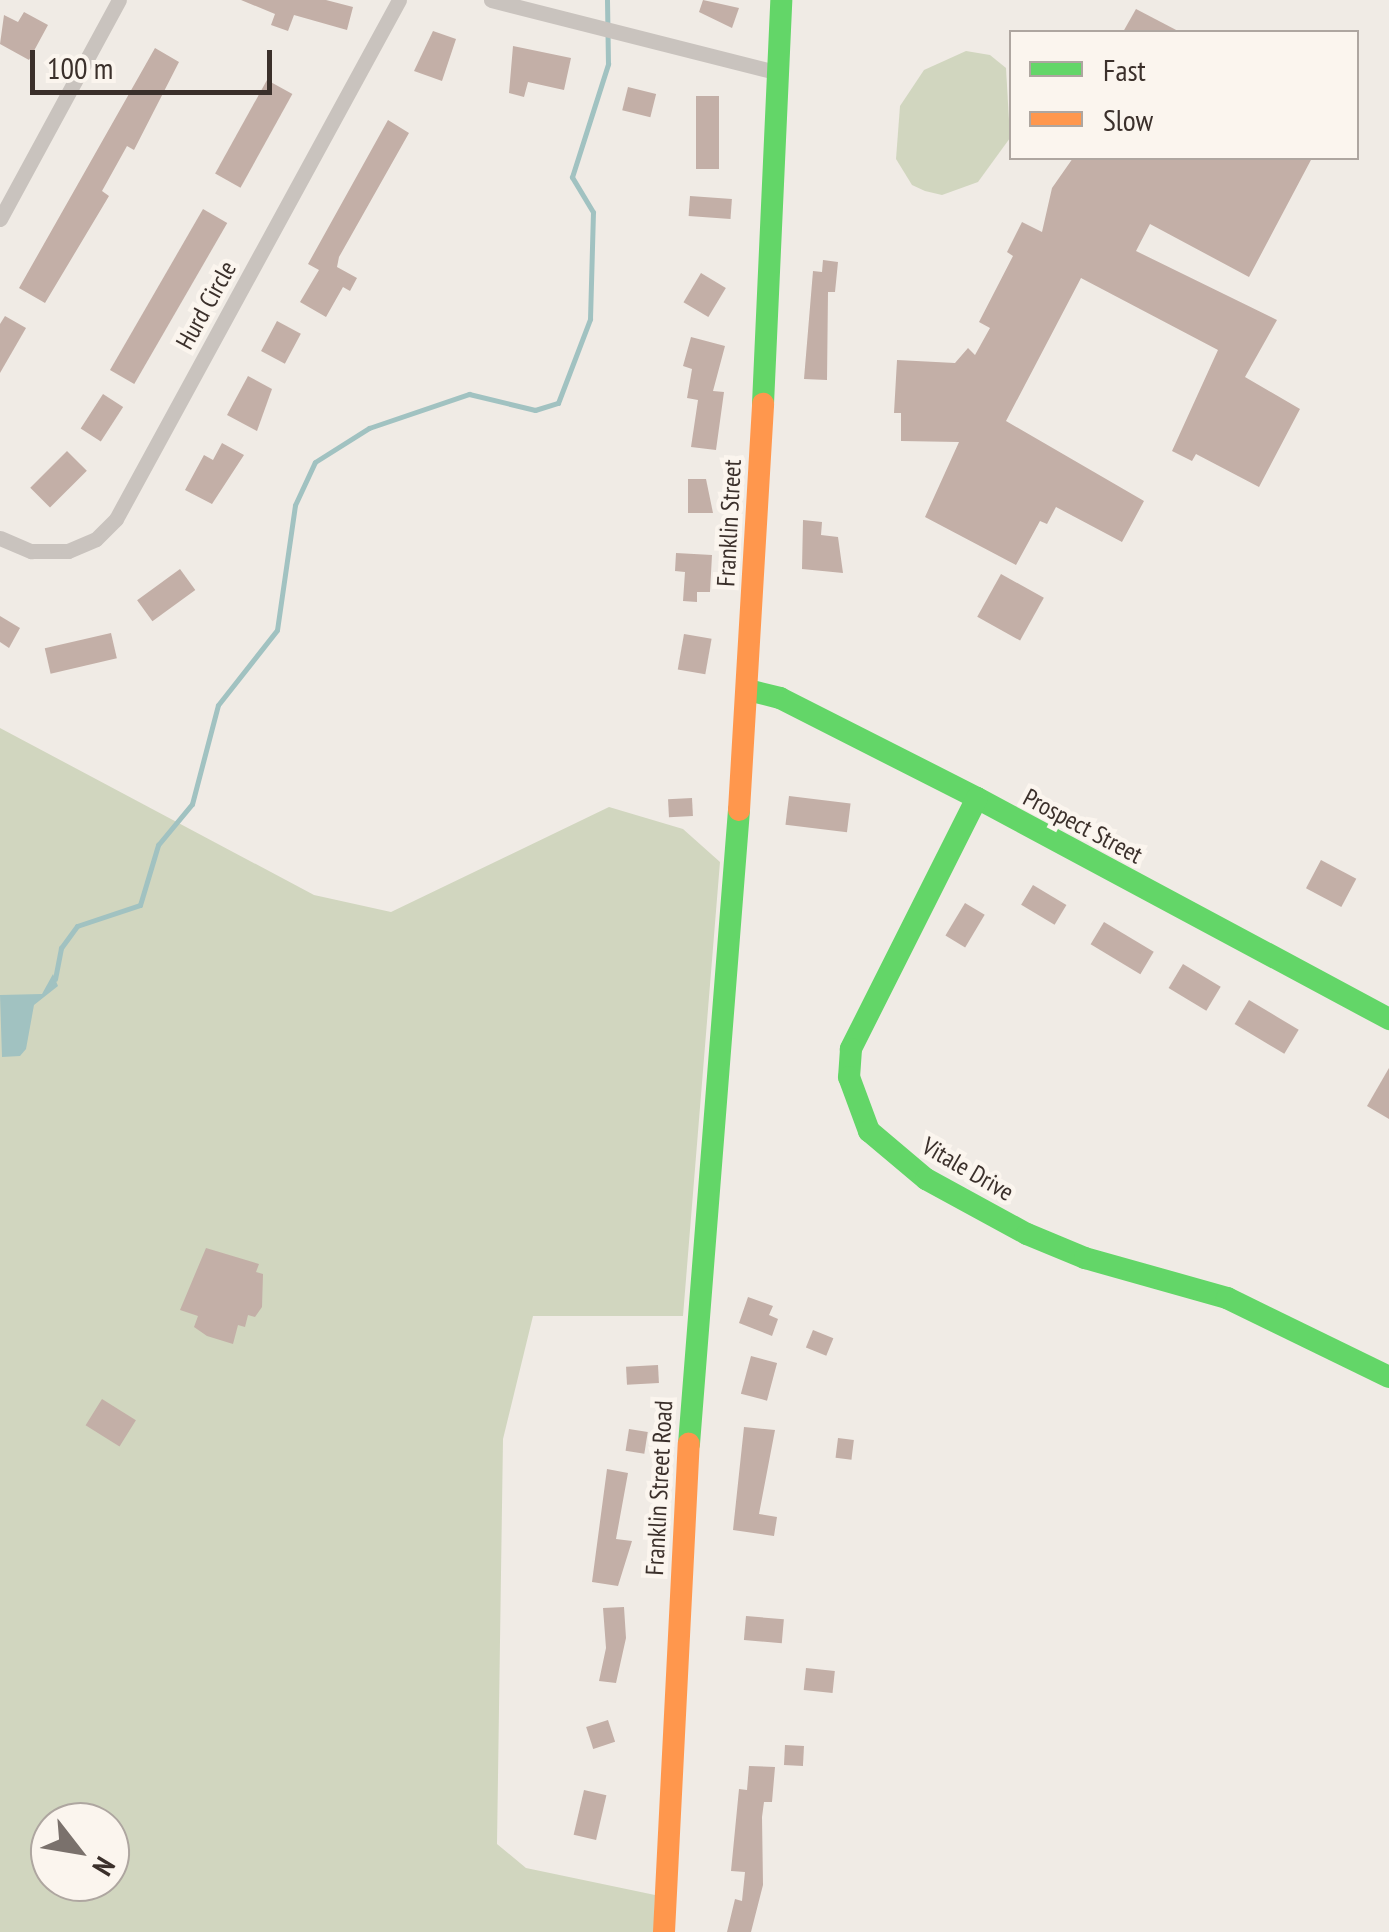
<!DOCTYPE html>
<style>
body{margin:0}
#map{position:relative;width:1389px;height:1932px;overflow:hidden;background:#f0ebe5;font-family:"PT Sans Narrow",sans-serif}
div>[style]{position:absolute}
.green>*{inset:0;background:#d1d6bf}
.water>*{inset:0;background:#a1c2c1}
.stream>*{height:5px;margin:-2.5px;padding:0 2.5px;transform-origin:2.5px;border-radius:2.5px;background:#a1c2c1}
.building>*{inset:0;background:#c3afa7;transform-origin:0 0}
.street>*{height:15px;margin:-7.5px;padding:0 7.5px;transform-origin:7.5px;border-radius:7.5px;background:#c9c3be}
.fast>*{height:22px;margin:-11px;padding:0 11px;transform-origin:11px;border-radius:11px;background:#63d668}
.slow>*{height:22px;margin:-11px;padding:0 11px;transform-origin:11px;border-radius:11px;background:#ff974d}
span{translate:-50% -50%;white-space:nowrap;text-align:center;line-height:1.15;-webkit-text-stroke:9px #fbf5ee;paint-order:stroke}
.street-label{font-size:25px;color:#3b302b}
.legend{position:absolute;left:1009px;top:30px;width:350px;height:130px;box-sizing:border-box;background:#fbf5ee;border:2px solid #aea6a0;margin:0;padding:12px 18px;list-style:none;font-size:30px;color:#3b302b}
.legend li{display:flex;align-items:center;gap:20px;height:50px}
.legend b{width:50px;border:2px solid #aea6a0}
.north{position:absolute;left:30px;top:1802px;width:100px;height:100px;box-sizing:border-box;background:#fbf5ee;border:2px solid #aea6a0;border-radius:50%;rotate:121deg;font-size:28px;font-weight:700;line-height:40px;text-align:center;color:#3b302b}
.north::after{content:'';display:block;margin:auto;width:35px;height:45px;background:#7a716c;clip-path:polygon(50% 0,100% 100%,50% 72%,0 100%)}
.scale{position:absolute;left:30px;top:50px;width:242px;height:45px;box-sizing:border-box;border:5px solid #3b302b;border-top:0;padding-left:12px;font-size:30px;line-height:35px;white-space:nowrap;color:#3b302b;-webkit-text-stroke:8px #fbf5ee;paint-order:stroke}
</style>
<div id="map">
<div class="green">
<i style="clip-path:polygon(966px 51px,990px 55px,1006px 68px,1010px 138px,978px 182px,942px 195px,925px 191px,912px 185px,896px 159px,900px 106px,924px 70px)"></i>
<i style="clip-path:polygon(evenodd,0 728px,314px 895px,391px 912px,609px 807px,683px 829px,720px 862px,683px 1316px,533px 1316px,503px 1439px,497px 1844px,526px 1868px,655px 1895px,654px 1932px,0 1932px,0 728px,50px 1822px,110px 1822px,110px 1882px,50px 1882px,50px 1822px)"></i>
</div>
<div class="water">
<i style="clip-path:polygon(53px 974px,58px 986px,34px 1005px,26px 1049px,20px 1056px,2px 1057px,0 995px,42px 994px)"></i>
</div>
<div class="stream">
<i style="left:55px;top:979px;width:32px;rotate:-79deg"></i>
<i style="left:61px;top:948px;width:27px;rotate:-54deg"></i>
<i style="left:77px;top:926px;width:66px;rotate:-18.4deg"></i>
<i style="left:140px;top:905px;width:63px;rotate:-73.3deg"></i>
<i style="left:158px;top:845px;width:53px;rotate:-50.3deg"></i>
<i style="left:192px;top:804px;width:102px;rotate:-75.3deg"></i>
<i style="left:218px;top:705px;width:95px;rotate:-51.8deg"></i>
<i style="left:277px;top:630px;width:126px;rotate:-81.8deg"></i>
<i style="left:295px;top:505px;width:47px;rotate:-65.1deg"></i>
<i style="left:315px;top:462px;width:64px;rotate:-32.2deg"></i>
<i style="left:369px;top:428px;width:106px;rotate:-18.8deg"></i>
<i style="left:469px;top:394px;width:68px;rotate:13.6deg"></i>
<i style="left:535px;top:410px;width:24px;rotate:-17deg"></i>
<i style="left:558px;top:403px;width:90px;rotate:-69.1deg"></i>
<i style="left:590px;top:319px;width:107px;rotate:-88.4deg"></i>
<i style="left:593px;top:212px;width:41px;rotate:-121deg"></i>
<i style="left:572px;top:177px;width:119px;rotate:-72.3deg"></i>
<i style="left:608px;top:64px;width:64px;rotate:-90.9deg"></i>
</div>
<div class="building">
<i style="clip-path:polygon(241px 0,326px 0,353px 7px,347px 30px,294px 15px,288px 31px,271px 25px,275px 14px)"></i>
<i style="clip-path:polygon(703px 0,739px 8px,732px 28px,699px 12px)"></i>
<i style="clip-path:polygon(1136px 9px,1180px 32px,1123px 32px)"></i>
<i style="clip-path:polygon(24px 12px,48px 25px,29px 60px,0 44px,4px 15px,18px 22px)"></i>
<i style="clip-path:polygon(433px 31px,456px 39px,442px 81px,414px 71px)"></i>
<i style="clip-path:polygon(513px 46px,571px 58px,564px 90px,528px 82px,524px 97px,509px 93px)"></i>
<i style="clip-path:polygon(155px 48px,179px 62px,134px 150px,127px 146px,102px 191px,109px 196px,45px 303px,19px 288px)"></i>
<i style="left:267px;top:80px;width:29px;height:107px;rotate:29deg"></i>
<i style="left:628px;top:87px;width:29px;height:24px;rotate:14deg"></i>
<i style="left:696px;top:96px;width:23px;height:73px"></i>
<i style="clip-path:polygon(388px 120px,409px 133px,339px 257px,337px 267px,357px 278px,350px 291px,343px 287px,326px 317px,300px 302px,319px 270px,308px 264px)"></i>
<i style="clip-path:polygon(1073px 158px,1312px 158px,1249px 277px,1150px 224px,1136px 251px,1277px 320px,1245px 377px,1300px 409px,1259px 487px,1196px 454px,1192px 461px,1172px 451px,1218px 350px,1081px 278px,1006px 421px,1144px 501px,1122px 542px,1056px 507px,1047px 524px,1040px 521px,1016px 565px,925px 517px,959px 442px,901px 441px,901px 413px,894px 413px,897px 360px,955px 363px,968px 348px,975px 355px,990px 328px,979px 322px,1013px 256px,1007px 252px,1022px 222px,1042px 232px,1052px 188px)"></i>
<i style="left:690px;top:196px;width:42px;height:20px;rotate:4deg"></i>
<i style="left:203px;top:209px;width:28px;height:186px;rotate:30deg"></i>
<i style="clip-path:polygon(823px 260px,838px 262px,835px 292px,828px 292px,827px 380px,804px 379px,813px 271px,822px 272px)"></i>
<i style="left:701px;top:273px;width:29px;height:34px;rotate:31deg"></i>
<i style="clip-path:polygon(5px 316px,26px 328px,0 373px,0 324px)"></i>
<i style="left:277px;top:321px;width:27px;height:34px;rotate:28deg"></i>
<i style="clip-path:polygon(691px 337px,725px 346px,713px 391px,724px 392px,716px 450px,691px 447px,698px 400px,687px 398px,692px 369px,683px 366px)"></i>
<i style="clip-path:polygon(248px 376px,272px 389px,257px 431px,227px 415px)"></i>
<i style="left:103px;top:394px;width:24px;height:41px;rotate:33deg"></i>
<i style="clip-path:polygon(222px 443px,244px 455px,212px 504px,185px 490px,204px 455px,213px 460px)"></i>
<i style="left:67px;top:451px;width:28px;height:52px;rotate:45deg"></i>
<i style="clip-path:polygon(688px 479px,706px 479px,713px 513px,688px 513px)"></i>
<i style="clip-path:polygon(803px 520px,822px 522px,821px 535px,838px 537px,843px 573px,802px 569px)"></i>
<i style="clip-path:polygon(676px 553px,712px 555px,710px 592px,697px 592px,697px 602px,683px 601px,685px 572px,675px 571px)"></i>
<i style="left:180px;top:569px;width:26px;height:53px;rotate:54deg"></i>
<i style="left:1001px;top:574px;width:49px;height:49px;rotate:29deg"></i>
<i style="clip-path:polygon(0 616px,20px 628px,9px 648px,0 642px)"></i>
<i style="left:111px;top:633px;width:26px;height:68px;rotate:77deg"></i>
<i style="left:684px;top:634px;width:28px;height:36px;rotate:10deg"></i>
<i style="left:789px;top:796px;width:62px;height:29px;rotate:7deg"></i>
<i style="left:692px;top:798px;width:18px;height:24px;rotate:87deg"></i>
<i style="left:1321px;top:860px;width:40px;height:32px;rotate:28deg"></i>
<i style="left:1033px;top:885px;width:39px;height:23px;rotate:31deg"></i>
<i style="left:965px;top:903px;width:23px;height:38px;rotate:31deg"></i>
<i style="left:1104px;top:922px;width:58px;height:26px;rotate:31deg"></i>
<i style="left:1183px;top:964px;width:44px;height:28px;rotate:31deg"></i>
<i style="left:1249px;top:1000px;width:58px;height:28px;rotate:31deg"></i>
<i style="clip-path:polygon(1389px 1068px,1389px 1119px,1367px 1106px)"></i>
<i style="clip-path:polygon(206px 1248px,259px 1264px,256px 1272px,263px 1274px,262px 1307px,255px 1317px,248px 1315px,245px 1327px,238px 1325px,233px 1344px,207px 1336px,194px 1327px,198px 1316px,180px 1310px)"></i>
<i style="clip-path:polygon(748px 1297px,773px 1306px,769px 1315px,778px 1319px,772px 1336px,739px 1323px)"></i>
<i style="left:813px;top:1330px;width:22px;height:19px;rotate:22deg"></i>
<i style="left:751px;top:1356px;width:27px;height:39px;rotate:15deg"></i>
<i style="left:658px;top:1365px;width:18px;height:32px;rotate:87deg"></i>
<i style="left:102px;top:1399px;width:40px;height:31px;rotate:32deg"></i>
<i style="clip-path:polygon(744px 1427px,775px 1430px,759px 1514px,777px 1517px,774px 1536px,733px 1530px)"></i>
<i style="left:629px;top:1429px;width:19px;height:22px;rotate:9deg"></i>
<i style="left:838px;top:1438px;width:16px;height:20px;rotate:7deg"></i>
<i style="clip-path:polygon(607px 1469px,628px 1473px,616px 1539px,632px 1541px,618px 1586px,592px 1582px)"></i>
<i style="clip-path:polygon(624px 1607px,626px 1638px,616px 1683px,599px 1681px,606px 1648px,603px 1608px)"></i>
<i style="left:746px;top:1616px;width:38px;height:24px;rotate:5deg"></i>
<i style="left:806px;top:1668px;width:29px;height:22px;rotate:6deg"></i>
<i style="left:608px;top:1720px;width:23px;height:23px;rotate:72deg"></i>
<i style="left:785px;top:1745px;width:19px;height:20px;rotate:3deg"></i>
<i style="clip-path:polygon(749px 1766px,775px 1767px,772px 1802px,764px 1802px,762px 1817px,763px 1885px,751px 1932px,727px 1932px,735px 1899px,742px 1901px,745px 1872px,731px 1871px,739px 1789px,747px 1790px)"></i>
<i style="left:584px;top:1790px;width:23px;height:46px;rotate:13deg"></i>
</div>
<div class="street">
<i style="left:491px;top:0;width:298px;rotate:14.2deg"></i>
<i style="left:0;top:219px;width:249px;rotate:-61.5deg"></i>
<i style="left:0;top:538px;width:34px;rotate:23deg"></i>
<i style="left:31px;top:551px;width:37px"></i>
<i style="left:68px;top:551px;width:30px;rotate:-23deg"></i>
<i style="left:96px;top:539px;width:28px;rotate:-45deg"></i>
<i style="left:116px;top:519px;width:591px;rotate:-61.4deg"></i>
</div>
<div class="fast">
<i style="left:763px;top:404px;width:404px;rotate:-87.4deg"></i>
<i style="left:748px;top:690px;width:33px;rotate:14deg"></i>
<i style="left:780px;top:698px;width:221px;rotate:26.9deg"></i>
<i style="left:977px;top:798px;width:468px;rotate:28.2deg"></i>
<i style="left:977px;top:798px;width:281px;rotate:116.7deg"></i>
<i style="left:851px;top:1049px;width:28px;rotate:94deg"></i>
<i style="left:849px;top:1077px;width:58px;rotate:69.7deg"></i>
<i style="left:869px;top:1131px;width:75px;rotate:40.1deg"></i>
<i style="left:926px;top:1179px;width:115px;rotate:28.6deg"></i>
<i style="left:1027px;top:1234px;width:63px;rotate:22.5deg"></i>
<i style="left:1085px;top:1258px;width:148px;rotate:15.7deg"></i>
<i style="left:1227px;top:1298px;width:180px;rotate:26deg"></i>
<i style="left:689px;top:1444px;width:636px;rotate:-85.49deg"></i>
</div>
<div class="slow">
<i style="left:739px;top:810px;width:407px;rotate:-86.6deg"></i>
<i style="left:664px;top:1932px;width:489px;rotate:-87.1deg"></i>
</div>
<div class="street-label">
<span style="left:206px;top:305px;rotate:-61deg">Hurd Circle</span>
<span style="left:729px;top:523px;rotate:-87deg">Franklin Street</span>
<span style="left:1083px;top:826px;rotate:28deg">Prospect Street</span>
<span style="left:968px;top:1169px;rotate:30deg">Vitale Drive</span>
<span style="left:659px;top:1488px;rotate:-87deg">Franklin Street Road</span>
</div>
<ul class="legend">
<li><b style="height:12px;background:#63d668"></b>Fast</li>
<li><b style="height:12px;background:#ff974d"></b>Slow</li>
</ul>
<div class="north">N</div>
<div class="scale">100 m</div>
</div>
